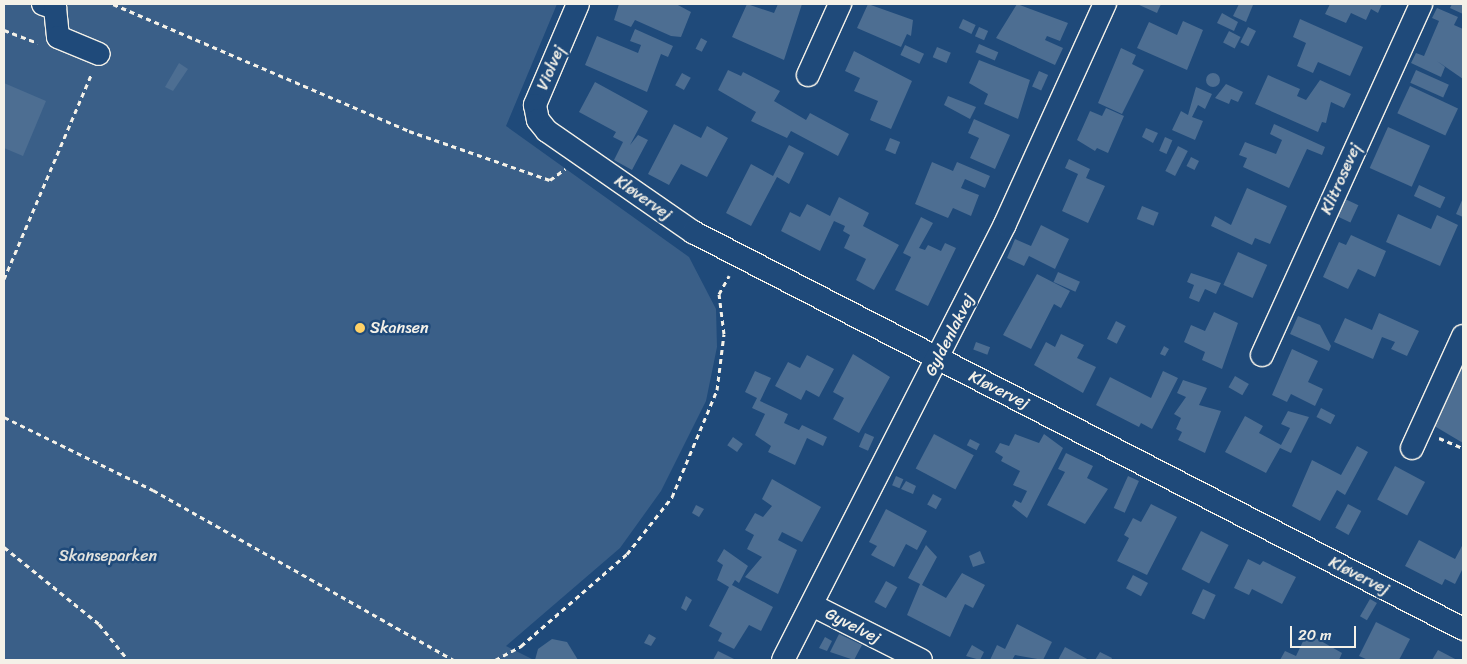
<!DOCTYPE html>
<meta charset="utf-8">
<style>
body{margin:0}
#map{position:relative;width:1467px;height:664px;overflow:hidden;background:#1f4a7a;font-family:Sriracha,sans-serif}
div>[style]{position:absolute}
.green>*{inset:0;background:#3a5f88}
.building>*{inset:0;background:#4d6e92;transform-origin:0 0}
.round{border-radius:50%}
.path>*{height:3px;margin-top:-1.5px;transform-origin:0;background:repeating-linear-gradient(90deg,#f4f1e8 0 5px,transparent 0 9px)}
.roads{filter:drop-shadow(1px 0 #f4f1e8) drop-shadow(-1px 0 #f4f1e8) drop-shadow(0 1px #f4f1e8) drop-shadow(0 -1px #f4f1e8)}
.minor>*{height:22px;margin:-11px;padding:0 11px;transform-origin:11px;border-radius:11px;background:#1f4a7a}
.dots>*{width:14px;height:14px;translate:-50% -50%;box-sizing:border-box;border:2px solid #1f4a7a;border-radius:50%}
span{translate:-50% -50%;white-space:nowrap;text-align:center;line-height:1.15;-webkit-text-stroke:5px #1f4a7a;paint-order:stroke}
.street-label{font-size:16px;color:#f4f1e8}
.poi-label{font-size:16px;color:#f4f1e8}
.left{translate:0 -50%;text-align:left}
.park-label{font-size:16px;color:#e1e2de}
.frame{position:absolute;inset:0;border:5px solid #f4f1e8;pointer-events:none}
.scale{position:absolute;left:1290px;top:626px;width:66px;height:22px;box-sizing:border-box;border:2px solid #f4f1e8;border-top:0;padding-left:6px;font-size:15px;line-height:18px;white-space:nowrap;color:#f4f1e8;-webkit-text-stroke:4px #1f4a7a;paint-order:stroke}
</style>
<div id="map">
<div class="green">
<i style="clip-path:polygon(4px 4px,557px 4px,506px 126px,689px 257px,716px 309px,717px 347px,706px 401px,661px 491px,620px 548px,506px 646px,534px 660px,4px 660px)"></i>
</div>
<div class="building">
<i style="clip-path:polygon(619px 4px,676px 4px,691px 12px,681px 37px,671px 36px,635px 20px,631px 27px,614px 20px)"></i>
<i style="clip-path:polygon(747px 4px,774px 13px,778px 4px,802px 4px,784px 60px,732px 37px)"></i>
<i style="clip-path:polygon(868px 4px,913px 20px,911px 36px,907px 34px,901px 47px,857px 28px)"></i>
<i style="clip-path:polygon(1017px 4px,1068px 23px,1060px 41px,1047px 36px,1045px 40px,1063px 48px,1055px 65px,996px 38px)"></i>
<i style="clip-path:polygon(1137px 4px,1161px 4px,1157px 13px)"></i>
<i style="clip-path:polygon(1239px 4px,1253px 5px,1246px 22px,1233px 16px)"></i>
<i style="clip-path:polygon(1330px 4px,1340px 5px,1382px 4px,1378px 13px,1371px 9px,1366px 20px,1351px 13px,1346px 23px,1325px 14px)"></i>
<i style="clip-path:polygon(1452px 4px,1463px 4px,1463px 14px,1450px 8px)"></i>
<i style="clip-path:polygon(1437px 8px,1458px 17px,1454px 25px,1463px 29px,1463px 79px,1437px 61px,1445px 67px,1441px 77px,1411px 63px,1416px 53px,1424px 56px,1439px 21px,1432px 18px)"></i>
<i style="clip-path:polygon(1222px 13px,1238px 22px,1234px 31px,1217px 23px)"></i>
<i style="left:963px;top:19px;width:14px;height:10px;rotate:25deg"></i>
<i style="clip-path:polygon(1300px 19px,1363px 47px,1350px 76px,1318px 62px,1313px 73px,1297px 66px,1306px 43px,1293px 37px)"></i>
<i style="clip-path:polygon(1183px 21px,1203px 30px,1187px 70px,1137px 48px,1149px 22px,1177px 35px)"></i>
<i style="left:979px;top:27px;width:10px;height:10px;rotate:24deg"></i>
<i style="left:1248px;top:27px;width:9px;height:17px;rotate:27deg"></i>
<i style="clip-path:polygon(635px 29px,673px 46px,668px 57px,661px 54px,647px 92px,585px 65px,597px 36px,638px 53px,641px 45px,630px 41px)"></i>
<i style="left:1229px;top:31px;width:13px;height:13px;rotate:27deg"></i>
<i style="left:701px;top:38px;width:7px;height:12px;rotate:27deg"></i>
<i style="left:979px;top:44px;width:21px;height:9px;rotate:23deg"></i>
<i style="left:905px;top:45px;width:21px;height:11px;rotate:25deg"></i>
<i style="left:937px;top:47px;width:15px;height:11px;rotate:23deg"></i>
<i style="clip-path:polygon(1121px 48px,1136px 55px,1132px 64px,1144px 70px,1122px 114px,1098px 103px)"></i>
<i style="clip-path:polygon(854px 51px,912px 81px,891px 129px,870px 120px,878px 101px,854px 91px,860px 78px,845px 71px)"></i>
<i style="clip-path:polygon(979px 60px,1030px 80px,1018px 119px,984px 104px,988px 94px,969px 83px)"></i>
<i style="clip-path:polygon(179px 63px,188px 69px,173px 91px,165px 87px)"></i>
<i style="clip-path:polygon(728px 70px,741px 76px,743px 72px,780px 91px,774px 101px,806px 120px,810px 113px,849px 134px,838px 156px,791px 131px,787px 138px,751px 121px,756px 112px,718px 90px)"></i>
<i style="left:1416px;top:70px;width:36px;height:14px;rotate:24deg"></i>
<i style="left:1039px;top:71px;width:10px;height:17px;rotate:24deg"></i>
<i class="round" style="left:1206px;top:73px;width:14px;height:14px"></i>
<i style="left:682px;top:73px;width:10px;height:14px;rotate:29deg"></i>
<i style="clip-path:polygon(1268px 75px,1300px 89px,1297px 96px,1306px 100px,1320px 80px,1351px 94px,1344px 108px,1331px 102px,1326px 123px,1322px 122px,1318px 132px,1255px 104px)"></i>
<i style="clip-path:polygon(595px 82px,648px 111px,630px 145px,638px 135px,648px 140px,632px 170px,614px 160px,623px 142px,613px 137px,616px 132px,579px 112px)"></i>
<i style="clip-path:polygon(4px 83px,46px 101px,23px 156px,4px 148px)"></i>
<i style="clip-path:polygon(1226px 84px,1243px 92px,1238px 102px,1231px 99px,1229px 104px,1215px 98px)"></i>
<i style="left:1410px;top:86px;width:53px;height:30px;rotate:25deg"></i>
<i style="clip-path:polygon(1196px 87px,1212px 94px,1205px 109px,1198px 105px,1192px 117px,1203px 121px,1195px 140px,1172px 130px,1181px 111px,1188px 115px)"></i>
<i style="clip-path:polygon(948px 96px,976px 107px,970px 119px,944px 105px)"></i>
<i style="clip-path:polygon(1106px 108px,1124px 116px,1108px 153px,1097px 148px,1095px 151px,1077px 140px,1090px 111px,1102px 116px)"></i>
<i style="clip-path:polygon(974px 119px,1010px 135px,995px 169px,970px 158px,979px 138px,968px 133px)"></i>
<i style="clip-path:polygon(674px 124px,701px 138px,707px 126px,728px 138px,707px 177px,681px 164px,669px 185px,648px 174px)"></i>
<i style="clip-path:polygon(1274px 124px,1325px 147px,1322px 155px,1307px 149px,1289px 188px,1243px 167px,1247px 158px,1239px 155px,1245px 142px,1276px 154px,1282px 140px,1270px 134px)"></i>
<i style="left:1388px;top:127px;width:46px;height:45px;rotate:24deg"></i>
<i style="clip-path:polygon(1146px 128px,1158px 133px,1153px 143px,1142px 137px)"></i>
<i style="left:1165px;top:137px;width:8px;height:15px;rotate:23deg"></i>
<i style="left:890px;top:138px;width:11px;height:13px;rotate:22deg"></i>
<i style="clip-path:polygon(789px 145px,804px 153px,789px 184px,777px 177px,751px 226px,726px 213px,751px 164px,773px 176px)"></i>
<i style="left:1178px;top:146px;width:11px;height:28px;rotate:27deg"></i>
<i style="left:1191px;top:157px;width:9px;height:10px;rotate:27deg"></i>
<i style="clip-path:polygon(1069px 159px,1090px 169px,1086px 178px,1105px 186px,1088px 223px,1062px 211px,1078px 174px,1065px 168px)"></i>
<i style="clip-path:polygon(932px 162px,953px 171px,957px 162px,990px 176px,985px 188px,965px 179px,961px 188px,979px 195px,971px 216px,953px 208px,948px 218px,915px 204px)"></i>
<i style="left:1419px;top:185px;width:29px;height:12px;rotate:25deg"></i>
<i style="clip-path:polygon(1247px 188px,1287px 206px,1270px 244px,1255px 238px,1252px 245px,1211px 226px,1215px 216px,1231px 225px)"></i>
<i style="clip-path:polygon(839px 197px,869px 213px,863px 226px,899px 245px,874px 290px,856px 280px,866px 259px,844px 248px,850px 235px,843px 231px,845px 226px,834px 221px,820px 251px,781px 231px,790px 212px,800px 217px,807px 204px,830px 216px)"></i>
<i style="left:1343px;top:198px;width:17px;height:19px;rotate:25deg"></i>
<i style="clip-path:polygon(1463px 198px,1463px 217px,1456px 214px)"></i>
<i style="left:1142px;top:206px;width:18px;height:14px;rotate:22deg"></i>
<i style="clip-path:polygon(1398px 214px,1431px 229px,1437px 215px,1458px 225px,1440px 266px,1386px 242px)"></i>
<i style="clip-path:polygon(921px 217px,933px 223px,919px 248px,925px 250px,928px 245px,941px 251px,945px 243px,956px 248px,928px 306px,895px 290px,911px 257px,903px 253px)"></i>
<i style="clip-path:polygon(1041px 225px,1069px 239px,1055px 269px,1029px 256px,1024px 266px,1007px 258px,1015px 239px,1031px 246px)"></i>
<i style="clip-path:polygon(1351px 235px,1386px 251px,1375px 277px,1358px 269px,1348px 289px,1323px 277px,1339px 242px,1346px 245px)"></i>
<i style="left:1238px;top:252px;width:32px;height:36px;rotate:24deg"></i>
<i style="left:1058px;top:272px;width:24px;height:11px;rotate:24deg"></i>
<i style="clip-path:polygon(1191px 273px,1221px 283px,1216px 294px,1205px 289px,1199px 302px,1189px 298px,1194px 285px,1187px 282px)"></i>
<i style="clip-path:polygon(1037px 274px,1070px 291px,1061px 308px,1054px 304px,1031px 349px,1003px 335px)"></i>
<i style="clip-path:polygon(1214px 312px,1238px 323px,1222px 369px,1202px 360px,1205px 352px,1184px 342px,1191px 325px,1205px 331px)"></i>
<i style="clip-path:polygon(1379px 313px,1419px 331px,1407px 356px,1391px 349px,1395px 342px,1382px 337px,1373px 359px,1334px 342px,1345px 318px,1372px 330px)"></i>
<i style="clip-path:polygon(1298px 316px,1320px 325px,1331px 346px,1329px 351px,1290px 334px)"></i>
<i style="left:1116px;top:321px;width:11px;height:20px;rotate:27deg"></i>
<i style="clip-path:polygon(1061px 334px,1084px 345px,1077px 358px,1096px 367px,1083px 393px,1034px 365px,1046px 342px,1055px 347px)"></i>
<i style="left:976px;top:342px;width:15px;height:8px;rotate:20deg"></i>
<i style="clip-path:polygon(1164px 346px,1169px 349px,1165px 356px,1160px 354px)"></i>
<i style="clip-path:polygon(1292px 349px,1318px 361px,1308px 382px,1323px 389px,1315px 406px,1291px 394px,1287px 402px,1272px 395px)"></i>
<i style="clip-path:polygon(1463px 351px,1463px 443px,1431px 424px)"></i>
<i style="clip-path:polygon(853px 354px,890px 377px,859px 433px,833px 419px,844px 398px,833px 392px)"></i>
<i style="clip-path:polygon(807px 355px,834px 369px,819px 397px,806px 390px,801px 400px,775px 386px,788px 362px,800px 368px)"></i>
<i style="clip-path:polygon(755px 371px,771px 378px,760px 401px,788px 414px,784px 423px,799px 430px,802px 425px,827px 437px,823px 446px,807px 438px,795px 465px,768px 452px,771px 446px,755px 435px,765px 414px,752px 408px,757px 398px,745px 392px)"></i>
<i style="clip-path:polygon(1163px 371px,1178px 378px,1152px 429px,1141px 423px,1139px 427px,1096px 405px,1110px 377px,1151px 398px)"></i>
<i style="left:1235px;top:376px;width:16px;height:13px;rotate:30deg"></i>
<i style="clip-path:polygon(1183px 380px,1207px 388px,1199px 405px,1221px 411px,1205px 453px,1178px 440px,1182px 432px,1176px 429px,1181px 418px,1174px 414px,1186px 397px,1177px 393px)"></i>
<i style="left:1321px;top:408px;width:16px;height:10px;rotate:27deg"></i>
<i style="clip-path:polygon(1288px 411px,1309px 417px,1291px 453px,1280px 448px,1266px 473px,1225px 452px,1245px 416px,1263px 426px,1259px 433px,1281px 445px,1290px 428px,1281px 424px)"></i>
<i style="left:865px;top:433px;width:10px;height:15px;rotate:24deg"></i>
<i style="left:934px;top:434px;width:45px;height:39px;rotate:28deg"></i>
<i style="clip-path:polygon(1015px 434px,1039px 443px,1044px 434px,1063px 448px,1027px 518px,1012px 506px,1015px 500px,1021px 503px,1027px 491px,1013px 485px,1020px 471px,1001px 461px,1003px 457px,995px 452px,1000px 443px,1009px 446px)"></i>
<i style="left:733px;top:437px;width:12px;height:10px;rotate:35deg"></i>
<i style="left:970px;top:439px;width:11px;height:7px;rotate:27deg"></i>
<i style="clip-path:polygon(1357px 446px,1368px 452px,1345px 495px,1337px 490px,1320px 521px,1292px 506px,1312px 460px,1341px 475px)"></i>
<i style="clip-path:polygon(1066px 453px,1093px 466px,1087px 478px,1108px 489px,1085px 524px,1047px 505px,1065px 472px,1058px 469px)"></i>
<i style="left:1395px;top:466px;width:34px;height:38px;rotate:28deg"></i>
<i style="left:896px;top:476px;width:8px;height:10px;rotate:23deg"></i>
<i style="left:1128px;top:476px;width:12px;height:35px;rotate:24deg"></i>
<i style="clip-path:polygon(772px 479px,821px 507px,802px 542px,782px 532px,778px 540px,797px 550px,778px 594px,745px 577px,762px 557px,747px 549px,754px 535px,745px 530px,755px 513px,763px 517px,772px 506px,762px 499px)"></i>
<i style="clip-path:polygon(906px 481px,916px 486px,913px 494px,901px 489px)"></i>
<i style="left:933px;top:494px;width:10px;height:12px;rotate:29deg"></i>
<i style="clip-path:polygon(1151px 504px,1177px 517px,1147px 575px,1117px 561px,1129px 538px,1124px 535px,1133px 518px,1141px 522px)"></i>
<i style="left:1348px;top:504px;width:15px;height:27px;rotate:28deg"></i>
<i style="clip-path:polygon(696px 505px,704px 509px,699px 517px,692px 513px)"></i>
<i style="clip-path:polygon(886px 509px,927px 531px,917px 550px,906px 544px,894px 567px,871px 555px,877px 546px,869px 542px)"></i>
<i style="left:1201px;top:531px;width:31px;height:43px;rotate:27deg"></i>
<i style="clip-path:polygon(1419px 540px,1455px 559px,1463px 544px,1463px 568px,1455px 584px,1445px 579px,1442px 585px,1405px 566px)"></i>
<i style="clip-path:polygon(926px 545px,937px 557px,922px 585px,946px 598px,962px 573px,985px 585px,973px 608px,965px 604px,950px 637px,907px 615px,920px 584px,908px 578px)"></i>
<i style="clip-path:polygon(724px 549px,748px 566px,739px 583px,735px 580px,732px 585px,773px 607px,761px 631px,749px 625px,734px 649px,718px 641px,722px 633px,709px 626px,729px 587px,717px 580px,723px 565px,717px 561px)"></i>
<i style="clip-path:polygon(980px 551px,985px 563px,973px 567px,969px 556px)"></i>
<i style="clip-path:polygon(1248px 559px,1260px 565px,1263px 561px,1296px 577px,1282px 604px,1252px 589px,1249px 595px,1234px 588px)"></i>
<i style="left:1133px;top:575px;width:17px;height:15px;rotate:28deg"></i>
<i style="left:886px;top:581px;width:13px;height:24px;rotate:29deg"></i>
<i style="left:1203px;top:589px;width:14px;height:27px;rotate:25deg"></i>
<i style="clip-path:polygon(686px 596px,692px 600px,686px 611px,681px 608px)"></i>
<i style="left:1370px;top:599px;width:8px;height:20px;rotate:30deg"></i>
<i style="clip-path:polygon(1376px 622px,1410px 639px,1399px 660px,1368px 660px,1359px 656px)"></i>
<i style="clip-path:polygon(1017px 624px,1052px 642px,1043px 660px,1015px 655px,1012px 660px,990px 660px,997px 645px,1005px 649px)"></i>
<i style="clip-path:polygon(1307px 633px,1342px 653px,1339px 660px,1280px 660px,1285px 651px,1296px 656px)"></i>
<i style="clip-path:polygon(649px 634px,656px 638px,651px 646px,644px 643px)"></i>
<i style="clip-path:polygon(839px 634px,862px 645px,854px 660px,830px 652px)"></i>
<i style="clip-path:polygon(825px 637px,832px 641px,827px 651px,819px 648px)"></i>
<i style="clip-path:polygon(552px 639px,567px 642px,578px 660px,535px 660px,538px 649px)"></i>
<i style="clip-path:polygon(972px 645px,984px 652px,980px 660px,966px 656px)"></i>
<i style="clip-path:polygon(1065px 647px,1089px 660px,1058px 660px)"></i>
<i style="clip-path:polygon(1438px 650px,1457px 660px,1432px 660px)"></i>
<i style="clip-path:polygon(718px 651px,736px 660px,713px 660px)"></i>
<i style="clip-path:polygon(1100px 652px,1112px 658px,1111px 660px,1095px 660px)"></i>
</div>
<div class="path">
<i style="left:113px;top:4px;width:322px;rotate:23.2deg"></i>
<i style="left:409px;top:131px;width:149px;rotate:19.2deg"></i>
<i style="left:550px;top:180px;width:19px;rotate:-36deg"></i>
<i style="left:4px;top:30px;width:36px;rotate:21deg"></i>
<i style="left:4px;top:279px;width:222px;rotate:-66.9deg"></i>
<i style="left:4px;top:417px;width:166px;rotate:26.1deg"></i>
<i style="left:153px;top:490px;width:345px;rotate:29.5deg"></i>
<i style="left:1439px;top:438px;width:26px;rotate:23deg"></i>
<i style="left:4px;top:547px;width:122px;rotate:39deg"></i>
<i style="left:99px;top:624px;width:46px;rotate:51.1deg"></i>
<i style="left:495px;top:660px;width:30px;rotate:-28deg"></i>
<i style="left:521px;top:646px;width:140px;rotate:-41deg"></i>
<i style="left:627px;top:554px;width:73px;rotate:-51.7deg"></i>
<i style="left:672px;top:497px;width:116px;rotate:-67.2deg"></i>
<i style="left:717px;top:390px;width:56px;rotate:-82.9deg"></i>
<i style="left:724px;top:334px;width:40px;rotate:-97.1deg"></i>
<i style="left:719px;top:294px;width:21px;rotate:-61deg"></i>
</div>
<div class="roads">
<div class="minor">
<i style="left:43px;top:4px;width:13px;rotate:18deg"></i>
<i style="left:55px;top:8px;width:29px;rotate:84deg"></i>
<i style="left:58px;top:37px;width:44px;rotate:22.5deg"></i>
<i style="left:578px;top:4px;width:110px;rotate:113.1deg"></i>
<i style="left:535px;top:105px;width:15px;rotate:79deg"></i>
<i style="left:538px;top:120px;width:14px;rotate:51deg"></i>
<i style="left:547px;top:131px;width:178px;rotate:34.7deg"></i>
<i style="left:693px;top:232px;width:866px;rotate:27.27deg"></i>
<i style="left:808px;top:75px;width:78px;rotate:-65.7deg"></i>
<i style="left:1262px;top:355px;width:385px;rotate:-65.6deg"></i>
<i style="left:1412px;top:448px;width:123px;rotate:-65.5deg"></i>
<i style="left:812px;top:605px;width:122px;rotate:26.8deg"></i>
<i style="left:783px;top:660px;width:489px;rotate:-63deg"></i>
<i style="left:1005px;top:224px;width:242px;rotate:-65.6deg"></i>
</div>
</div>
<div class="dots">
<i style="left:360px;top:328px;background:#ffd166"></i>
</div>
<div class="street-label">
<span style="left:551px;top:68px;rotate:-67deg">Violvej</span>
<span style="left:1341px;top:179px;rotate:-66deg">Klitrosevej</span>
<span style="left:643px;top:198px;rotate:35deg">Kløvervej</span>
<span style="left:950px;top:335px;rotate:-63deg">Gyldenlakvej</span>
<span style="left:999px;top:390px;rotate:27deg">Kløvervej</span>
<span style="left:1359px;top:576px;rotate:27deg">Kløvervej</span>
<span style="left:853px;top:626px;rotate:27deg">Gyvelvej</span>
</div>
<div class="poi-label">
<span class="left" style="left:370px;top:328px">Skansen</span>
</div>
<div class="park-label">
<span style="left:108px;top:556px">Skanseparken</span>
</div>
<div class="frame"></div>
<div class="scale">20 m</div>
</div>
